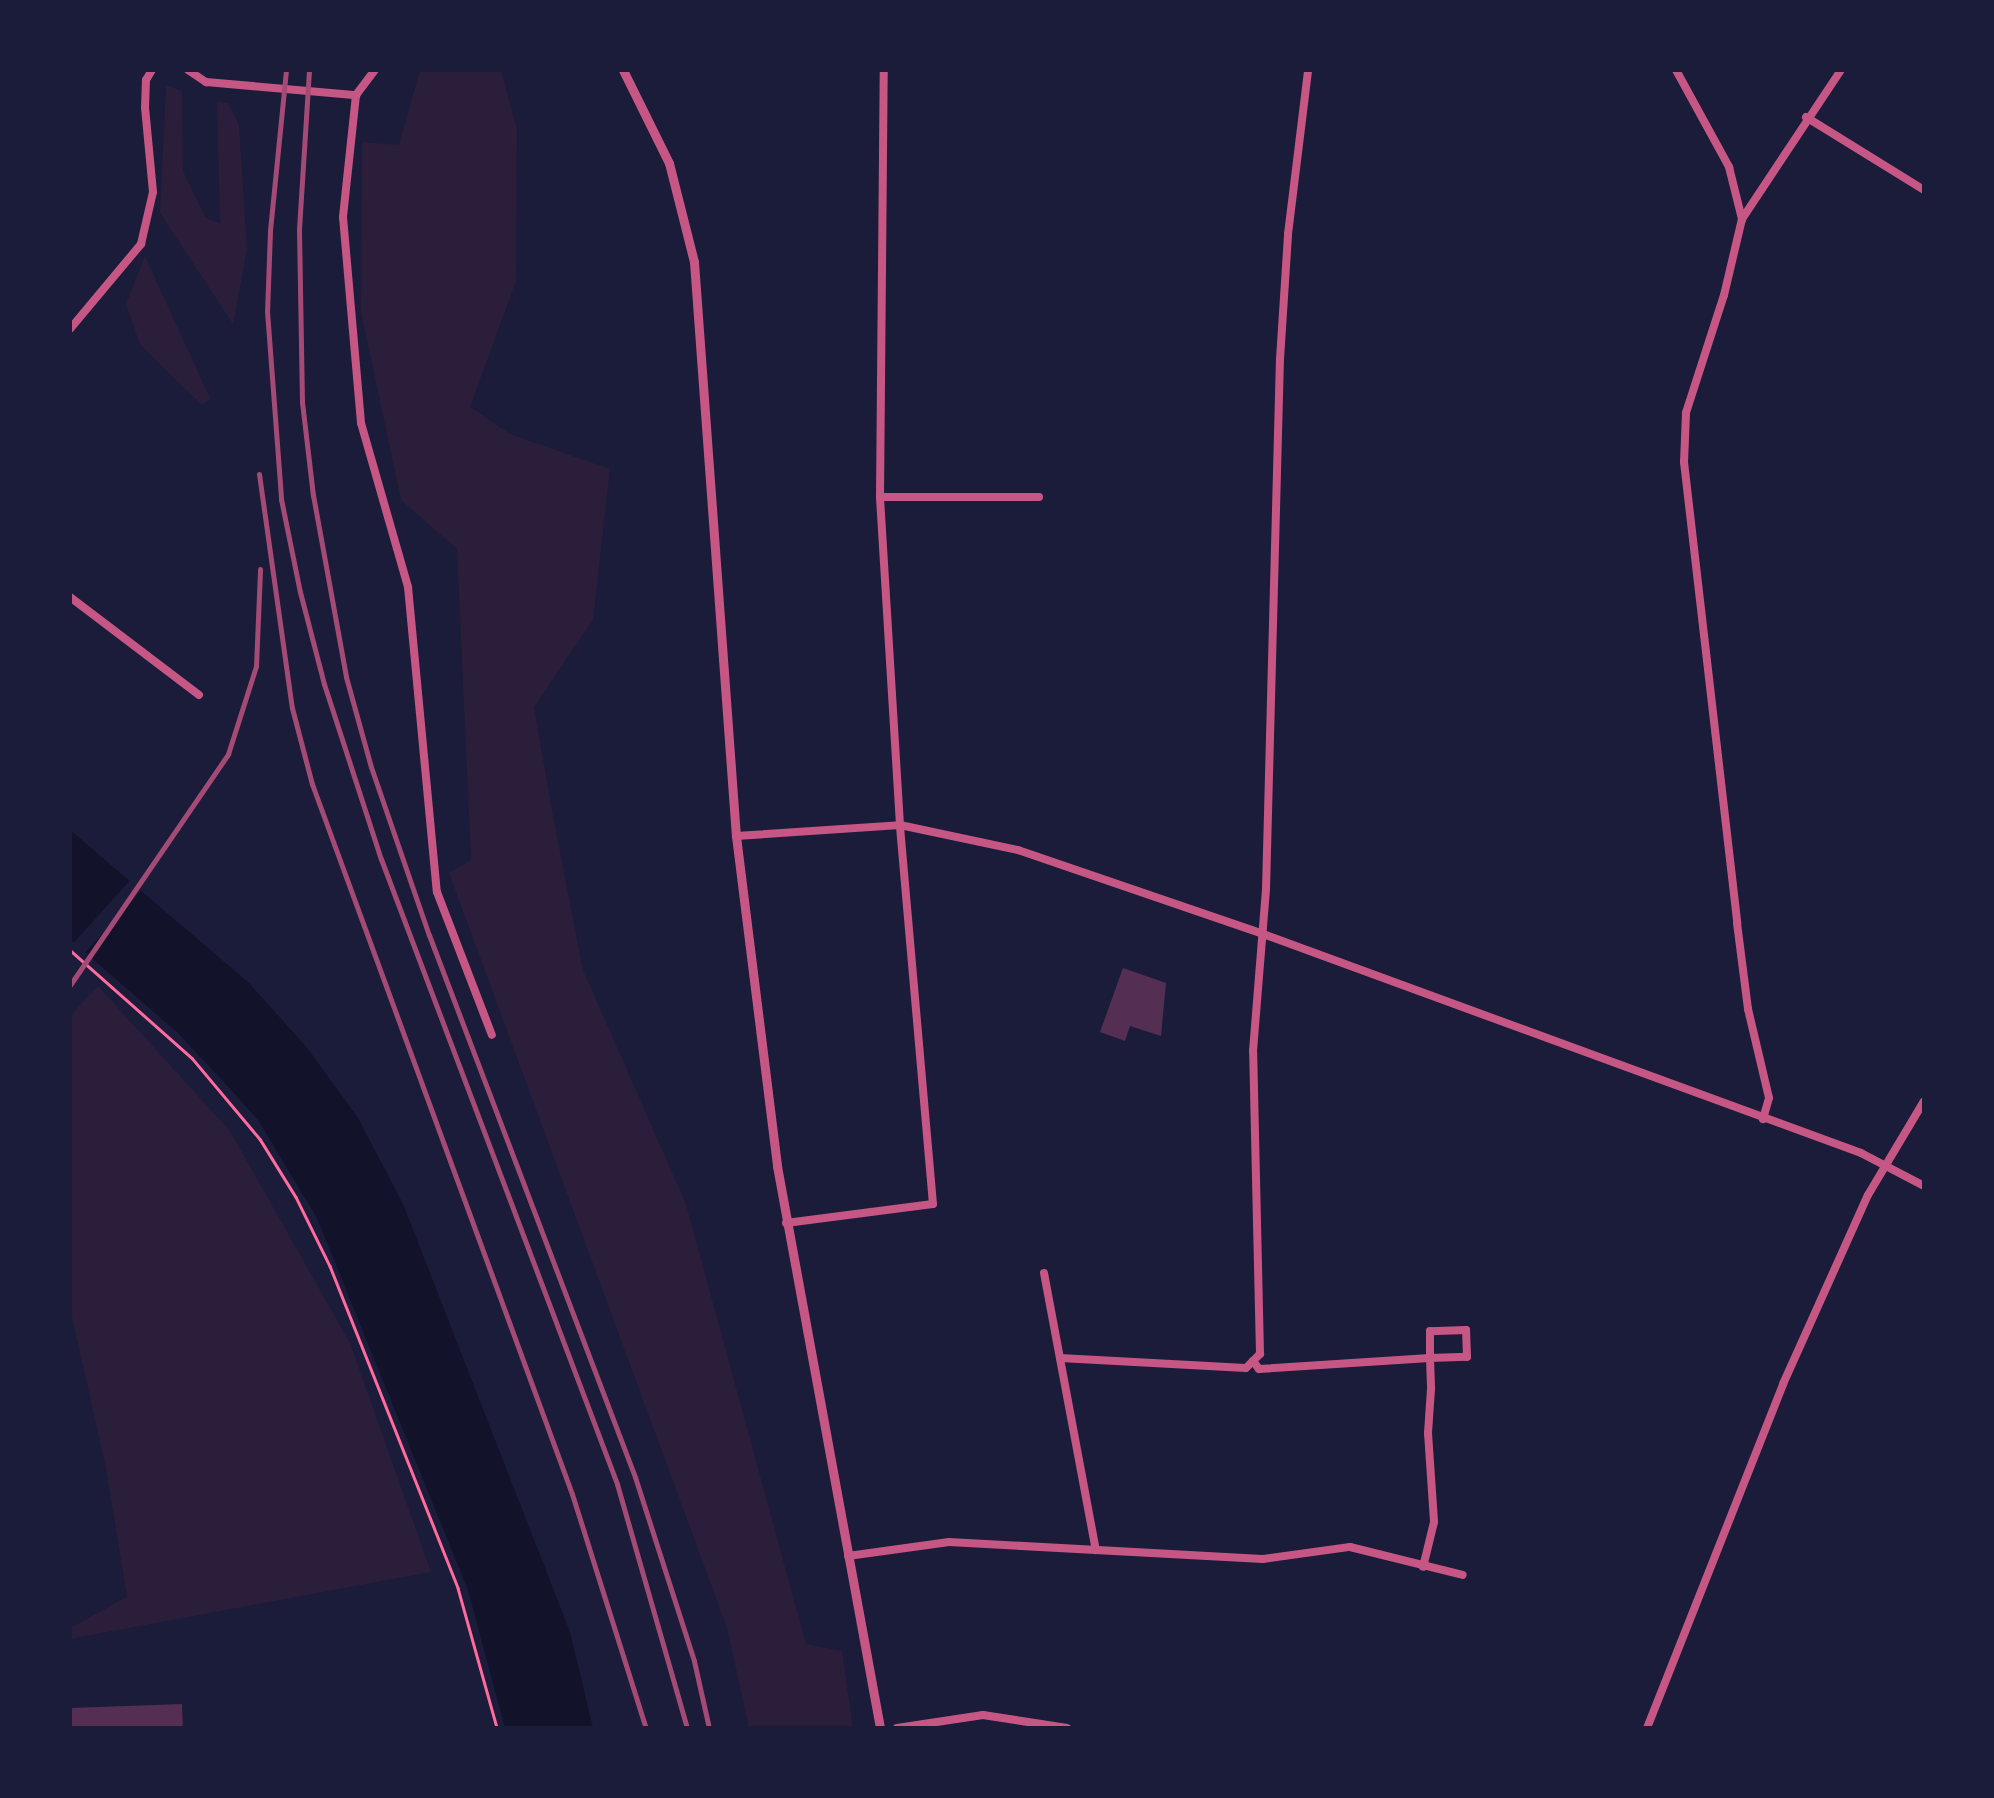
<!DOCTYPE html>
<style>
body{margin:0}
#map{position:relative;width:1994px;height:1798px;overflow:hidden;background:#1b1b3a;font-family:"Public Sans",sans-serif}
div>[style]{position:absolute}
.green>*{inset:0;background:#2a1e3b}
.water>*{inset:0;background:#12122b}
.pier>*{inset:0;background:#1b1b3a;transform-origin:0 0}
.building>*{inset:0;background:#542f53;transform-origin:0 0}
.path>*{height:2.5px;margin:-1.25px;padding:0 1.25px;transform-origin:1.25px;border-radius:1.25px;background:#ff6b9d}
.minor>*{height:8px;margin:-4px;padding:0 4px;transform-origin:4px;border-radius:4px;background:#c65784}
.tertiary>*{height:9px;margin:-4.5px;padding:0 4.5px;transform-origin:4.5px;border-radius:4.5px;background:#c65784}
.rail>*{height:5px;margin:-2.5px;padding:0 2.5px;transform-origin:2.5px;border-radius:2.5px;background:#a44b75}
span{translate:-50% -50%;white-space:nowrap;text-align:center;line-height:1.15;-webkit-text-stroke:10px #1b1b3a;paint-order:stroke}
.frame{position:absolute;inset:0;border:72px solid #1b1b3a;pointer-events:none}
</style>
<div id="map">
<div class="green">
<i style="clip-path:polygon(420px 70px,501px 70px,517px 130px,516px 281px,470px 407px,510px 434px,610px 469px,593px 620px,534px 707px,551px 805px,583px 970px,686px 1204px,806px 1644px,842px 1651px,853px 1728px,749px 1728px,727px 1628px,449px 873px,471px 860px,457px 549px,401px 500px,361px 312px,362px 142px,399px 145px)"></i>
<i style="clip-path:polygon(166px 85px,182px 91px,183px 171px,205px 217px,220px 224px,217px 102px,228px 103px,239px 125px,247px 250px,233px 324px,160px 213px)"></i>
<i style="clip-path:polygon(145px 256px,210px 398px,202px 405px,140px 345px,126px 304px)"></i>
<i style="clip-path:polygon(98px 986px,230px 1131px,350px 1343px,431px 1572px,70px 1639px,70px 1628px,127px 1597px,106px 1468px,70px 1308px,70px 1016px)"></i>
</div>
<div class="water">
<i style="clip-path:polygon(70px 830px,249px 983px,308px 1049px,358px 1118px,403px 1204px,570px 1632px,593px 1728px,505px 1728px,468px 1590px,317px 1218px,258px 1120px,222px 1080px,179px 1034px,70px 939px)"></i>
</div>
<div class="pier">
<i style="left:133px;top:877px;width:15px;height:93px;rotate:42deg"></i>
</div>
<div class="building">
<i style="clip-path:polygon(1123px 968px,1166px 983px,1161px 1036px,1130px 1026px,1125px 1041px,1100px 1032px)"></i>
<i style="left:182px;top:1704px;width:24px;height:112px;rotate:88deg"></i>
</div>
<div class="path">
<i style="left:70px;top:950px;width:163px;rotate:41.5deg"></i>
<i style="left:192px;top:1058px;width:106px;rotate:50deg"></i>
<i style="left:260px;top:1139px;width:68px;rotate:58.2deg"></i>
<i style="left:296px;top:1197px;width:77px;rotate:63.8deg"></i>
<i style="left:330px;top:1266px;width:347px;rotate:68.3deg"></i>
<i style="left:458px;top:1588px;width:145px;rotate:74.4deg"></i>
</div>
<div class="minor">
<i style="left:188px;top:70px;width:22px;rotate:34deg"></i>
<i style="left:206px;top:82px;width:151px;rotate:5deg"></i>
<i style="left:356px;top:95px;width:31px;rotate:-53deg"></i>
<i style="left:1676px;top:70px;width:111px;rotate:61.3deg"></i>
<i style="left:1729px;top:167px;width:54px;rotate:76deg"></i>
<i style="left:1742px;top:219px;width:78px;rotate:103.3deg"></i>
<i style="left:1724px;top:295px;width:124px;rotate:107.9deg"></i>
<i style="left:1686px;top:413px;width:49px;rotate:92.3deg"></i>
<i style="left:1684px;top:462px;width:464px;rotate:83.4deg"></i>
<i style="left:1737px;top:923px;width:87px;rotate:82.7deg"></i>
<i style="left:1748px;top:1009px;width:91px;rotate:76.7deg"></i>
<i style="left:1769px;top:1098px;width:22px;rotate:106deg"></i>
<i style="left:356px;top:95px;width:123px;rotate:96.1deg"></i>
<i style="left:343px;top:217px;width:207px;rotate:85deg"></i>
<i style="left:361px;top:423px;width:171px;rotate:74deg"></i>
<i style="left:408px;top:587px;width:306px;rotate:84.6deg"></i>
<i style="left:437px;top:892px;width:153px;rotate:69deg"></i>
<i style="left:1806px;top:117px;width:139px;rotate:31.7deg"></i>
<i style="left:1742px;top:219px;width:179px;rotate:-56.4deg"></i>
<i style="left:70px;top:329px;width:111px;rotate:-50.1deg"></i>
<i style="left:141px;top:244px;width:53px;rotate:-77deg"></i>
<i style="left:153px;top:192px;width:84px;rotate:-95.4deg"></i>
<i style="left:145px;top:108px;width:28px;rotate:-88deg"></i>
<i style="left:146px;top:80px;width:12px;rotate:-59deg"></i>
<i style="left:880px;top:497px;width:159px"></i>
<i style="left:70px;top:597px;width:162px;rotate:37.2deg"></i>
<i style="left:736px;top:836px;width:164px;rotate:-3.8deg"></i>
<i style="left:900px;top:825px;width:121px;rotate:12deg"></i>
<i style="left:1018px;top:850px;width:259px;rotate:18.9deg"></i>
<i style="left:1263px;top:934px;width:637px;rotate:20.11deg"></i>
<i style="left:1861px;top:1153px;width:71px;rotate:27.6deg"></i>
<i style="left:786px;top:1223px;width:148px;rotate:-7.4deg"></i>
<i style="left:933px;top:1204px;width:380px;rotate:-95deg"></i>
<i style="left:900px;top:825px;width:329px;rotate:-93.5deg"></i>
<i style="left:880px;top:497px;width:427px;rotate:-89.5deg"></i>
<i style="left:1044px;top:1273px;width:282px;rotate:79.4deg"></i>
<i style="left:1060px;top:1358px;width:186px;rotate:3.1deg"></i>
<i style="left:1246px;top:1368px;width:10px;rotate:-45deg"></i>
<i style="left:1253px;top:1361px;width:10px;rotate:-45deg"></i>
<i style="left:1260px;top:1354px;width:303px;rotate:-91.3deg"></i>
<i style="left:1253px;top:1051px;width:163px;rotate:-85.4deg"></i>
<i style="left:1266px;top:889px;width:530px;rotate:-88.49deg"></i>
<i style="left:1280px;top:359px;width:125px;rotate:-86.3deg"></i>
<i style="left:1288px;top:234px;width:165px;rotate:-83deg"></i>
<i style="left:1253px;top:1361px;width:10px;rotate:53deg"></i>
<i style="left:1259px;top:1369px;width:171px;rotate:-3.7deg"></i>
<i style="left:1430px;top:1358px;width:37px;rotate:-2deg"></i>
<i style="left:1467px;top:1357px;width:27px;rotate:-92deg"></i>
<i style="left:1466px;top:1330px;width:36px;rotate:178deg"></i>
<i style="left:1430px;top:1331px;width:27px;rotate:90deg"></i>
<i style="left:1430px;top:1358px;width:31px;rotate:88deg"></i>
<i style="left:1431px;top:1389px;width:44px;rotate:93.9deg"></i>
<i style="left:1428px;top:1433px;width:89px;rotate:86.1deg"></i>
<i style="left:1434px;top:1522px;width:46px;rotate:103.7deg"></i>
<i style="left:848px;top:1556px;width:102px;rotate:-7.9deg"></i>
<i style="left:949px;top:1542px;width:314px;rotate:3.1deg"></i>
<i style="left:1263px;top:1559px;width:88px;rotate:-7.9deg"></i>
<i style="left:1350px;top:1547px;width:116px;rotate:13.9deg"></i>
<i style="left:897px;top:1728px;width:87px;rotate:-8.6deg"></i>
<i style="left:983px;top:1715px;width:85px;rotate:8.8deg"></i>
<i style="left:1647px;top:1728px;width:370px;rotate:-68.4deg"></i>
<i style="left:1783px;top:1384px;width:207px;rotate:-65.8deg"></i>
<i style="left:1868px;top:1195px;width:109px;rotate:-59.2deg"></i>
</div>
<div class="tertiary">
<i style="left:623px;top:70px;width:104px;rotate:63.7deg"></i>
<i style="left:669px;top:163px;width:102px;rotate:75.8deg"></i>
<i style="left:694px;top:262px;width:576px;rotate:85.82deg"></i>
<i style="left:736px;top:836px;width:333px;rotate:82.9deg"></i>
<i style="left:777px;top:1166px;width:571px;rotate:79.61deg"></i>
</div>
<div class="rail">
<i style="left:286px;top:70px;width:162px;rotate:95.7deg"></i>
<i style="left:270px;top:231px;width:80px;rotate:92.1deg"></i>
<i style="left:267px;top:311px;width:189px;rotate:85.7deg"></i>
<i style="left:281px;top:499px;width:95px;rotate:78.5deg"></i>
<i style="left:300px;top:592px;width:95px;rotate:75.4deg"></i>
<i style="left:324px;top:684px;width:184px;rotate:72deg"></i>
<i style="left:381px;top:859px;width:668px;rotate:69.31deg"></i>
<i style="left:617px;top:1484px;width:254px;rotate:74deg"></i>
<i style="left:309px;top:70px;width:160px;rotate:93.6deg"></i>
<i style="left:299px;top:230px;width:172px;rotate:89deg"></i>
<i style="left:302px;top:402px;width:94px;rotate:83.3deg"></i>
<i style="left:313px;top:495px;width:185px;rotate:79.7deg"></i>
<i style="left:346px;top:677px;width:93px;rotate:74.5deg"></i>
<i style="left:371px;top:767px;width:178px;rotate:71deg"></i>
<i style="left:429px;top:935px;width:580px;rotate:69.19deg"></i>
<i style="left:635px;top:1477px;width:193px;rotate:72.2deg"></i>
<i style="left:694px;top:1661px;width:69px;rotate:77.4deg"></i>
<i style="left:259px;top:474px;width:236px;rotate:82deg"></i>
<i style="left:292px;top:708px;width:79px;rotate:75.3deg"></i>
<i style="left:312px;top:784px;width:756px;rotate:69.89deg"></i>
<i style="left:572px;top:1494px;width:245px;rotate:72.5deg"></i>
<i style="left:70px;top:985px;width:280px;rotate:-55.6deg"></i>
<i style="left:228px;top:754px;width:92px;rotate:-72.3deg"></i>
<i style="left:256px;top:666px;width:97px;rotate:-87.6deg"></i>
</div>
<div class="frame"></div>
</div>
